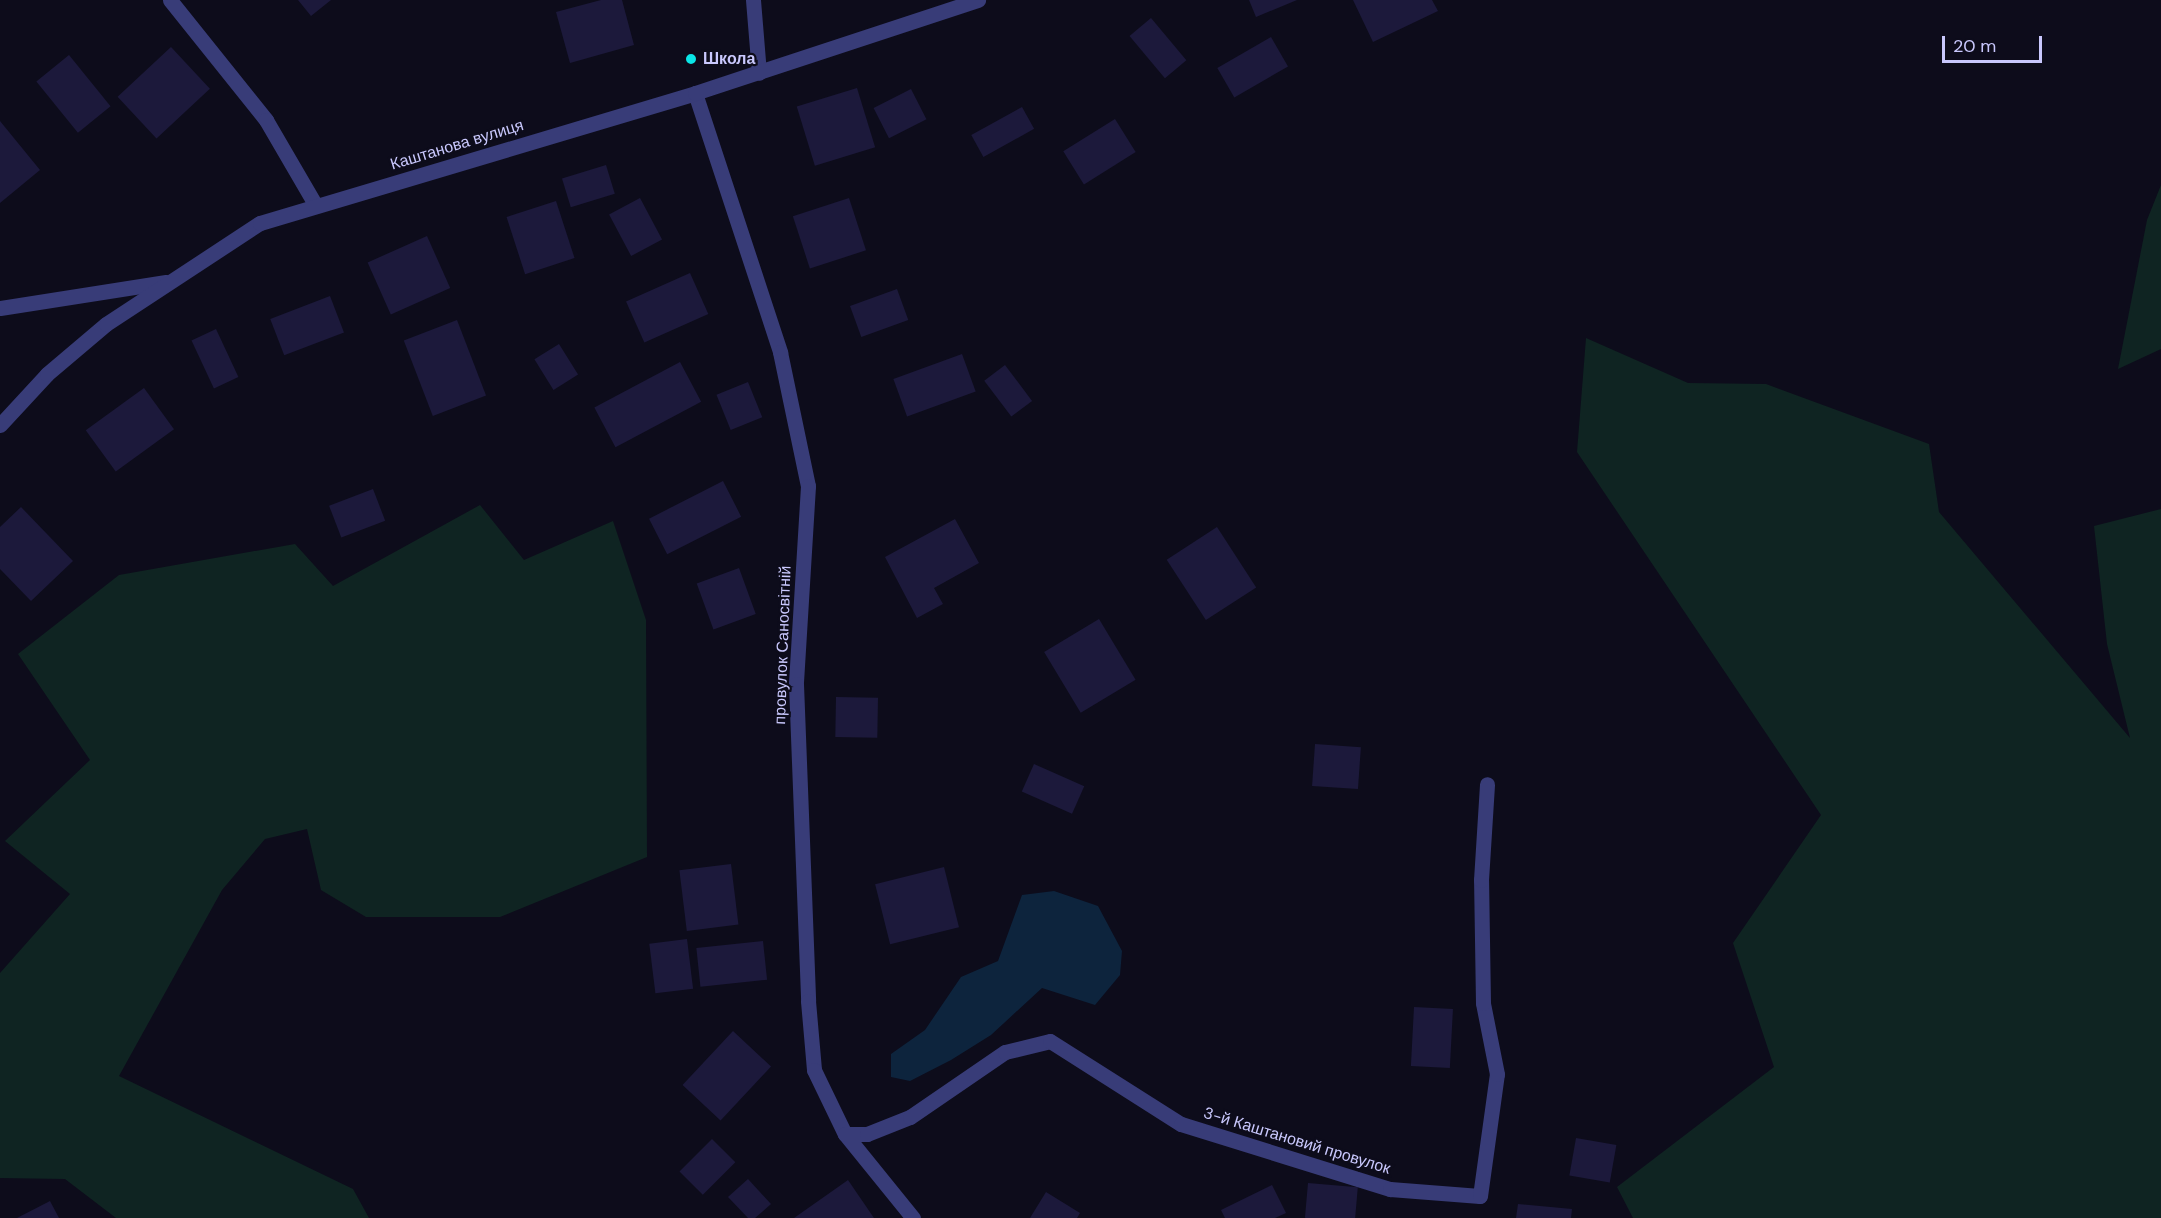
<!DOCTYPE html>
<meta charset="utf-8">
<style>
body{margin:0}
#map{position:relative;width:2161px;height:1218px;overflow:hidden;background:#0d0c1b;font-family:"DM Sans",sans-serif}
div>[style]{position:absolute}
.green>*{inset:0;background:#0f2422}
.water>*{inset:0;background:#0d243d}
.building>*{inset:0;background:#1c193b;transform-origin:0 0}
.minor>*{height:15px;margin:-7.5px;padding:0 7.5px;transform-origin:7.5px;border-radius:7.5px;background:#383c78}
.dots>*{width:16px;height:16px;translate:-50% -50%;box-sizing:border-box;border:3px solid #0d0c1b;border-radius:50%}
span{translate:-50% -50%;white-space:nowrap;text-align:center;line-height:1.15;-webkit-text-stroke:4.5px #0d0c1b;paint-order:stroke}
.poi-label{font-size:16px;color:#c9c8fd;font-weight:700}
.left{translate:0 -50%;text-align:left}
.street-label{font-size:16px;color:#c9c8fd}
.scale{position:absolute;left:1942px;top:36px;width:100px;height:27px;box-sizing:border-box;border:3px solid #c9c8fd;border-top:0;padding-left:8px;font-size:18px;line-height:21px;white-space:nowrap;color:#c9c8fd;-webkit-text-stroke:4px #0d0c1b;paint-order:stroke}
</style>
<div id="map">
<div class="green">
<i style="clip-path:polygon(2161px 185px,2161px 349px,2118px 369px,2147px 220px)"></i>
<i style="clip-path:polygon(1586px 338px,1688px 383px,1766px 384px,1929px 444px,1939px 512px,2130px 738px,2107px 644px,2094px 526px,2161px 509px,2161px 1218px,1633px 1218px,1617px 1187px,1774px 1067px,1733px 943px,1821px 815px,1577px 452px)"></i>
<i style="clip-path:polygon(480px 505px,524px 560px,613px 521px,646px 620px,647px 857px,500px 917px,366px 917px,321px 890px,307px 829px,265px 839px,222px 890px,119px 1076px,353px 1189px,369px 1218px,116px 1218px,65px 1179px,0 1178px,0 973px,70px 894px,5px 841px,90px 760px,18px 654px,119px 575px,295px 544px,333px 586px)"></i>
</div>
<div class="water">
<i style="clip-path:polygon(1054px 891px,1098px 906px,1122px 951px,1120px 975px,1095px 1005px,1042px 988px,991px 1035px,951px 1060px,910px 1081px,891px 1077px,891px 1054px,925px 1030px,961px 977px,998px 961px,1022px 895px)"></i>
</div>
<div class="building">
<i style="clip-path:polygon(298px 0,331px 0,311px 16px)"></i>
<i style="clip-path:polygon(601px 0,622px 0,634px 45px,570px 63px,556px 12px)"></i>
<i style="clip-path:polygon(1249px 0,1297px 0,1256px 17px)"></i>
<i style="clip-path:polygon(1353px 0,1432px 0,1438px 11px,1373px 42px)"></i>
<i style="left:1151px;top:18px;width:55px;height:28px;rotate:50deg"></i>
<i style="left:1271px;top:37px;width:34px;height:62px;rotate:60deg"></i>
<i style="left:171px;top:47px;width:57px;height:73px;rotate:47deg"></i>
<i style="left:69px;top:55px;width:66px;height:42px;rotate:51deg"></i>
<i style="left:857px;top:88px;width:62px;height:63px;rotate:73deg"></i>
<i style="left:911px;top:89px;width:34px;height:42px;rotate:63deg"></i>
<i style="left:1022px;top:107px;width:25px;height:58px;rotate:61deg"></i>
<i style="left:1115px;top:119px;width:39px;height:61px;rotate:58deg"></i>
<i style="clip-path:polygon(0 121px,40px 170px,0 203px)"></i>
<i style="left:606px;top:165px;width:30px;height:46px;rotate:73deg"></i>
<i style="left:640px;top:198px;width:47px;height:35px;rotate:62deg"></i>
<i style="left:849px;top:198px;width:55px;height:59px;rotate:72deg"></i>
<i style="left:556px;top:201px;width:60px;height:52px;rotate:72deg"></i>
<i style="left:427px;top:236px;width:57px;height:65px;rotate:66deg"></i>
<i style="left:690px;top:273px;width:45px;height:70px;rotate:66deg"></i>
<i style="left:897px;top:289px;width:33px;height:50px;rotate:70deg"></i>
<i style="left:330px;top:296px;width:39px;height:64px;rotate:69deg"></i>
<i style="left:457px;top:320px;width:81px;height:57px;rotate:69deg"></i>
<i style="left:216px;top:329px;width:53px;height:27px;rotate:65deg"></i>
<i style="left:559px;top:344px;width:36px;height:29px;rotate:58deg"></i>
<i style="left:962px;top:354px;width:40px;height:73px;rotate:70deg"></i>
<i style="left:680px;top:362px;width:45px;height:97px;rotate:62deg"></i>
<i style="left:1005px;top:365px;width:45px;height:26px;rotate:53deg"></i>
<i style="left:748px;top:382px;width:38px;height:34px;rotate:68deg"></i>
<i style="left:144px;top:388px;width:51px;height:72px;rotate:54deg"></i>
<i style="left:723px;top:481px;width:40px;height:83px;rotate:63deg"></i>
<i style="left:373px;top:489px;width:34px;height:47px;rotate:69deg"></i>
<i style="clip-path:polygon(21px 507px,73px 561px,31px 601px,0 569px,0 527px)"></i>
<i style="clip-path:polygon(955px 519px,979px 563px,934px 588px,943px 604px,917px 618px,885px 557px)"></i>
<i style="left:1217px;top:527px;width:72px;height:60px;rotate:57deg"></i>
<i style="left:739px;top:568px;width:49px;height:45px;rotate:70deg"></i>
<i style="left:1099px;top:619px;width:71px;height:64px;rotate:59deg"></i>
<i style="left:836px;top:697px;width:42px;height:40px;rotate:1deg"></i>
<i style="left:1315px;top:744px;width:46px;height:42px;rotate:4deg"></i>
<i style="left:1034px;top:764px;width:55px;height:30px;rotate:24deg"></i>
<i style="left:731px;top:864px;width:61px;height:52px;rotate:83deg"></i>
<i style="left:944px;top:867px;width:62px;height:71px;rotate:76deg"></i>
<i style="left:687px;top:939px;width:50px;height:38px;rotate:83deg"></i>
<i style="left:763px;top:941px;width:39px;height:67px;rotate:84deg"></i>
<i style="left:1414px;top:1007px;width:39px;height:59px;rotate:3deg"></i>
<i style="left:733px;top:1031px;width:52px;height:74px;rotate:43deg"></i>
<i style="left:1576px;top:1138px;width:41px;height:38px;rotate:10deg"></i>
<i style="left:712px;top:1139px;width:33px;height:46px;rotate:45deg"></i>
<i style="clip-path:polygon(748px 1179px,771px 1204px,755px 1218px,748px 1218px,728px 1197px)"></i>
<i style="clip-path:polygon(848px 1180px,874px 1218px,794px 1218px)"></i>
<i style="left:1308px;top:1183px;width:50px;height:35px;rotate:5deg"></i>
<i style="clip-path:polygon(1272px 1185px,1286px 1213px,1275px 1218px,1225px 1218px,1221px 1210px)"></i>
<i style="clip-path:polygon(1046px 1192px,1080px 1213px,1077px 1218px,1030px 1218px)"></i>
<i style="clip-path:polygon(50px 1201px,59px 1218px,17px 1218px)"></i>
<i style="clip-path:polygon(1518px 1204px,1572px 1209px,1571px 1218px,1516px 1218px)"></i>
</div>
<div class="minor">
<i style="left:170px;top:0;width:154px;rotate:51.3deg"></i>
<i style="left:266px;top:120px;width:99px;rotate:59.8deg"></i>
<i style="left:753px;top:0;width:73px;rotate:85.3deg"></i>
<i style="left:695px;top:93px;width:273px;rotate:71.8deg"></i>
<i style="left:780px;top:352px;width:137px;rotate:78.2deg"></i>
<i style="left:808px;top:486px;width:198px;rotate:93.5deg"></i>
<i style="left:796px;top:684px;width:317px;rotate:87.8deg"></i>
<i style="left:808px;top:1001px;width:69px;rotate:85deg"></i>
<i style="left:814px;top:1070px;width:71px;rotate:64.2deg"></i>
<i style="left:845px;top:1134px;width:108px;rotate:51deg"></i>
<i style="left:0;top:308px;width:168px;rotate:-8.9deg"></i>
<i style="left:0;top:425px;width:69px;rotate:-47.3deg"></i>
<i style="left:47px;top:374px;width:77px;rotate:-40.3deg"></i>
<i style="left:106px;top:324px;width:184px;rotate:-33.3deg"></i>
<i style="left:260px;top:223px;width:454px;rotate:-16.6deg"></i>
<i style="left:695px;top:93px;width:298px;rotate:-18.2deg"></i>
<i style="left:845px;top:1134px;width:22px"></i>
<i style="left:867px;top:1134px;width:46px;rotate:-21.6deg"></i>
<i style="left:910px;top:1117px;width:115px;rotate:-34.4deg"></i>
<i style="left:1005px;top:1052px;width:46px;rotate:-13.7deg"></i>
<i style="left:1050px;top:1041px;width:155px;rotate:32.4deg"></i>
<i style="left:1181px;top:1124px;width:219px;rotate:17.3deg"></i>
<i style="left:1390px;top:1189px;width:90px;rotate:4.4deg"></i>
<i style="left:1480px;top:1196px;width:123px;rotate:-82.1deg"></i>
<i style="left:1497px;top:1074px;width:72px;rotate:-101.2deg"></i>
<i style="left:1483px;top:1003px;width:123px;rotate:-90.9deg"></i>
<i style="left:1481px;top:880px;width:96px;rotate:-86.4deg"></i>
</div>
<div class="dots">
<i style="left:691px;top:59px;background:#0ae6e7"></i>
</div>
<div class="poi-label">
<span class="left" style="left:703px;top:59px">Школа</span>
</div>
<div class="street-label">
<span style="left:457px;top:145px;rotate:-17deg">Каштанова вулиця</span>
<span style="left:783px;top:645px;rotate:-88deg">провулок Саносвітній</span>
<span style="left:1297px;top:1141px;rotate:17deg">3-й Каштановий провулок</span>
</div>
<div class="scale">20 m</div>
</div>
